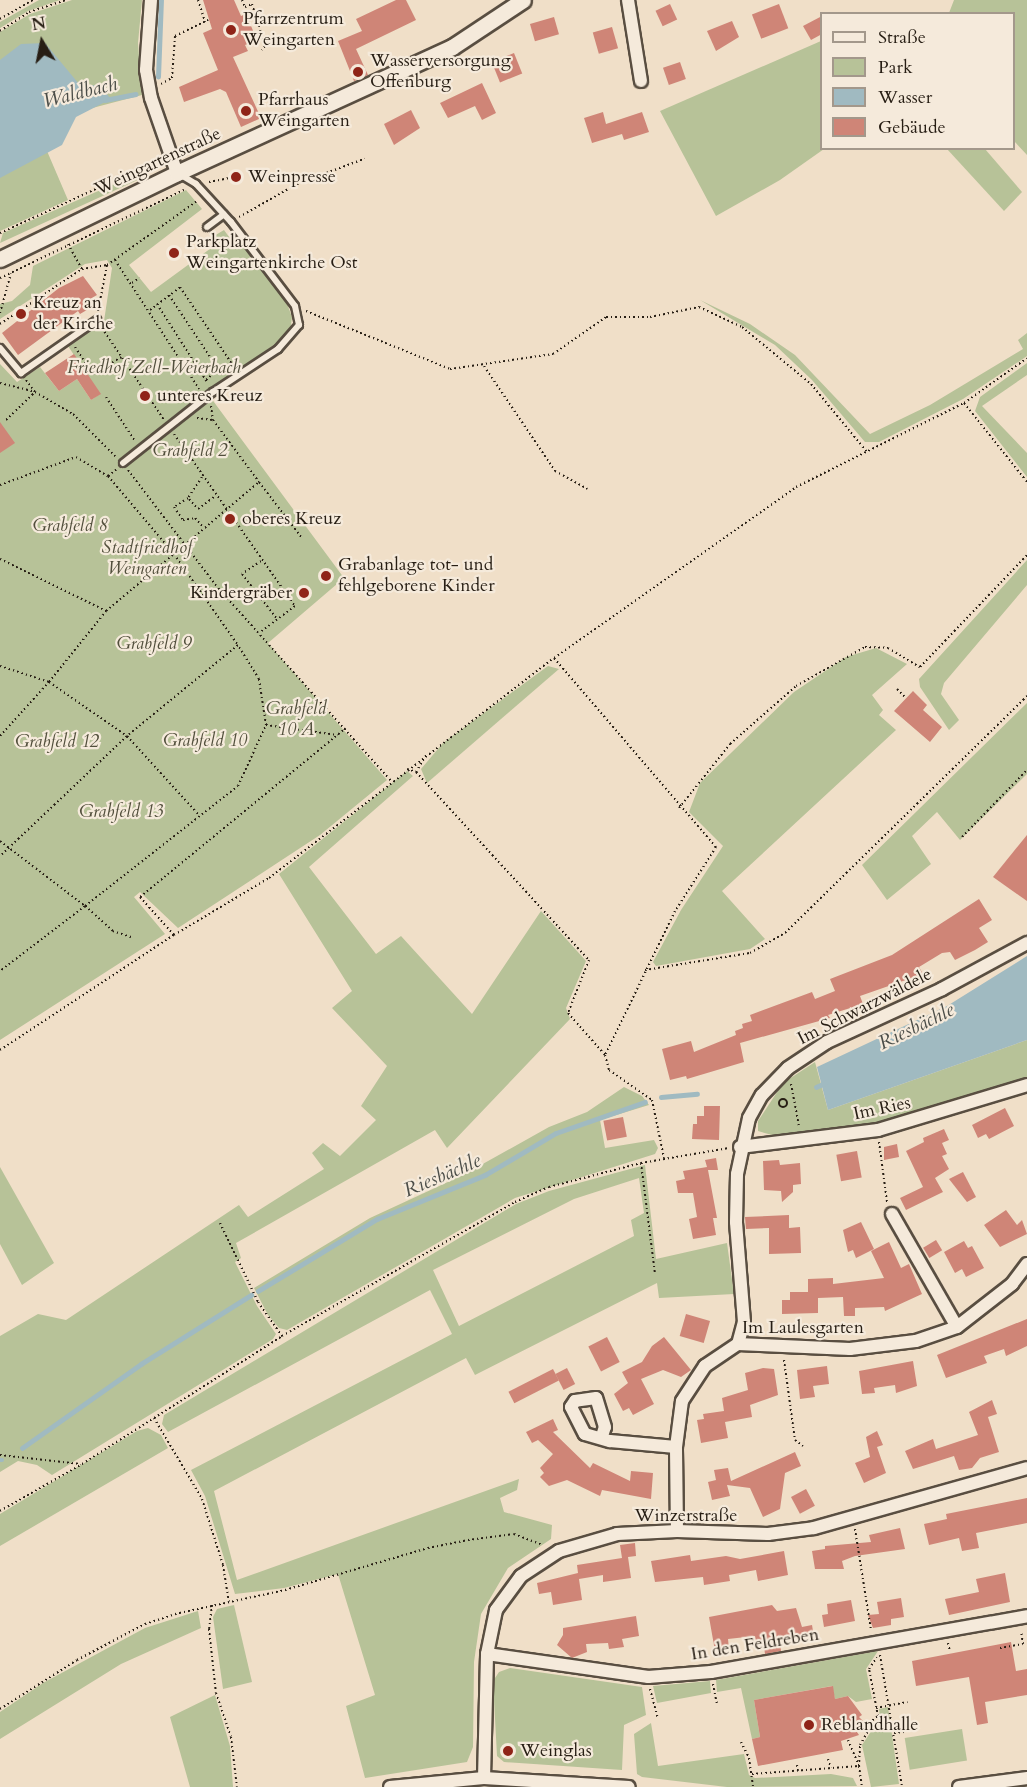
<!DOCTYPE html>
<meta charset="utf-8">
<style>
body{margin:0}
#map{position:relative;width:1027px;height:1787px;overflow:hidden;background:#f0dfc8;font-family:Cardo,serif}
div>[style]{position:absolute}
.green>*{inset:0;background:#b7c298;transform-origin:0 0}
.water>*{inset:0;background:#a0bac1}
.stream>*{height:4.5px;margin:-2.25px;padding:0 2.25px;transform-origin:2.25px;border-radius:2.25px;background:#a0bac1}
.building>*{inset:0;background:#cf8577;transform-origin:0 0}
.path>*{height:2px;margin-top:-1px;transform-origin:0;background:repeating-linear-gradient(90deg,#271e14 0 1.5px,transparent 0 4.5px)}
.path>.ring{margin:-1px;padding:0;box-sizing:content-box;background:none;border:2px solid #271e14;border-radius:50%}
.roads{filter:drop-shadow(2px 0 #594e41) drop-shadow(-2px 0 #594e41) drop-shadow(0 2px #594e41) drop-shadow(0 -2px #594e41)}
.service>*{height:6px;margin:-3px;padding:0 3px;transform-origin:3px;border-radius:3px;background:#f5eadb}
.minor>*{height:12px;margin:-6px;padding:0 6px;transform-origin:6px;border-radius:6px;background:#f5eadb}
.tertiary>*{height:15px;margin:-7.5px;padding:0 7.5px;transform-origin:7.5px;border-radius:7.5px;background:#f5eadb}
.dots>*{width:16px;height:16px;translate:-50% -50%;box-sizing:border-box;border:3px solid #f5eadb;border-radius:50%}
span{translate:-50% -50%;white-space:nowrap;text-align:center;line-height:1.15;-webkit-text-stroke:4.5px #f5eadb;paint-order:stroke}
.poi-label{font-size:18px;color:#271e14}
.left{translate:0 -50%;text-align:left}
.right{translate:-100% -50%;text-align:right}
.street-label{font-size:18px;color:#271e14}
.park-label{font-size:18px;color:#524f3c;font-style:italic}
.water-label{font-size:20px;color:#4b4d48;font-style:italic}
.legend{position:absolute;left:820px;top:12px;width:195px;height:138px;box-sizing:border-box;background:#f5eadb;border:2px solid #a3988b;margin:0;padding:8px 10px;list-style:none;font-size:18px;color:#271e14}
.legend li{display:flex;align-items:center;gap:12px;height:30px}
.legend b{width:30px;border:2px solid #a3988b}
.north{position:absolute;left:12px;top:12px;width:60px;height:60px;-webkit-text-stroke:4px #f5eadb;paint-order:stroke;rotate:350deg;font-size:16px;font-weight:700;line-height:24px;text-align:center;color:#271e14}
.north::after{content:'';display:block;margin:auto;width:21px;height:27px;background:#271e14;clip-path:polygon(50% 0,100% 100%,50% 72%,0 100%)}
</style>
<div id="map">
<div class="green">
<i style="clip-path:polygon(39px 0,60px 0,28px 11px,0 28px,0 22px)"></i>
<i style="clip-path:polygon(72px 0,142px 0,138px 43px,142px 95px,35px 123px,68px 200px,0 231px,0 32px,30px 14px)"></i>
<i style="clip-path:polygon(954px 0,1027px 0,1027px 155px,1014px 141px,1014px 14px,949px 13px)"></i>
<i style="clip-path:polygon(821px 41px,824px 149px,780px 180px,716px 216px,660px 111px)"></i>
<i style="clip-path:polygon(947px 149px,985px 149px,1022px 192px,1004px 211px)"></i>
<i style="clip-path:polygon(155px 166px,144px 177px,0 243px,3px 233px)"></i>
<i style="clip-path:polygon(186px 190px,202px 209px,129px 265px,151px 292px,218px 243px,214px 236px,224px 230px,232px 241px,241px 242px,286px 301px,292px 317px,290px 333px,208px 394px,344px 578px,268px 643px,387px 780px,320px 835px,178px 928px,140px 892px,134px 897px,165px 934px,0 1040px,0 364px,17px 382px,40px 367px,59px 391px,77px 379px,91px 400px,100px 394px,68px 346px,104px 321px,112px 268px,107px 260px,85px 264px,0 319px,0 304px,12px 301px,30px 285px,33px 266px)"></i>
<i style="clip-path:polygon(700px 300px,750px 324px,795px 355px,870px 434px,930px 405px,1023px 349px,1018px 340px,1027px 333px,1027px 356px,963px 399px,879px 442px,865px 442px,812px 380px,775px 345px)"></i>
<i style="clip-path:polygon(1027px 363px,1027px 375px,982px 406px,1027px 453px,1027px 477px,975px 411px,980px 397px)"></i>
<i style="clip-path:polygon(1027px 560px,1027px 585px,944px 683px,941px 694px,959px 720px,949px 730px,920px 687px,919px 679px)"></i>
<i style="clip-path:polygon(876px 648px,907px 664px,872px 695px,883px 710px,879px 715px,896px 730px,722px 891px,765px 939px,750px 949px,656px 966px,653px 962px,681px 910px,723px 846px,689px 812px,700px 783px,794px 692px,846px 657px)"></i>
<i style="clip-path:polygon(548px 666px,559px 669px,427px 783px,421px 769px,443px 743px)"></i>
<i style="clip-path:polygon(1027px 703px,1027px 774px,960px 840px,937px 812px,912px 836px,931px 864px,887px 900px,862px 865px)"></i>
<i style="clip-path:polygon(407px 771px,413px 776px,309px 867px,376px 954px,401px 936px,472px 1014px,541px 911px,586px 961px,566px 1008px,570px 1019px,447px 1148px,435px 1130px,236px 1243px,241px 1258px,235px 1262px,257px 1306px,276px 1334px,273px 1339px,52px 1475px,37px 1465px,18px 1461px,0 1472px,0 1336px,38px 1314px,66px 1320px,239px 1205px,248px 1217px,324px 1169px,312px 1153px,323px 1143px,340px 1156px,376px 1120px,361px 1106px,387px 1066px,332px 1008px,352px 991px,279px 874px)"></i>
<i style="clip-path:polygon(1027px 1040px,1027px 1077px,927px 1111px,837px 1131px,772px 1135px,758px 1131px,758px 1121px,783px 1083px,815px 1062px,828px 1110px)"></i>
<i style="clip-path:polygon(624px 1087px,642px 1096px,649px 1105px,600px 1120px,605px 1148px,654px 1140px,658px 1148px,655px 1154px,515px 1198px,287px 1330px,279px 1328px,268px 1315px,254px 1288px,370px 1218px,463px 1175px,549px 1127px,587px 1112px)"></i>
<i style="clip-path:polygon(evenodd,645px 1165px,656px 1259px,727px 1243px,734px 1294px,659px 1298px,657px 1283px,475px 1375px,466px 1358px,214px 1491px,237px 1580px,519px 1479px,517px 1490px,500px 1498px,504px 1512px,552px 1525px,551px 1539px,508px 1568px,481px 1614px,474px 1662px,473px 1747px,467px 1762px,365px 1778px,346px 1706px,375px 1695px,338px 1574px,284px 1588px,235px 1594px,205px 1496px,191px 1470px,452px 1334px,430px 1290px,168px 1432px,162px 1424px,164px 1415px,516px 1204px,549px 1191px,645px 1165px,639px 1178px,644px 1213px,631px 1220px,634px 1236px,459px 1326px,433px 1270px,574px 1199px,639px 1178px)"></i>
<i style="clip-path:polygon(0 1167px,54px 1263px,22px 1285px,0 1244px)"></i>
<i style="clip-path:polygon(148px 1428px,161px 1435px,168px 1448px,0 1546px,0 1514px,137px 1431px)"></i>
<i style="clip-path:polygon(234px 1605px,252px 1682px,223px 1689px,213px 1617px,217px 1609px)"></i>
<i style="clip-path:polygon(198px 1611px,201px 1628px,121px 1664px,0 1739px,0 1712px,43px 1683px,145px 1628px)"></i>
<i style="clip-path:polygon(878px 1651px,866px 1669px,872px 1699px,856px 1702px,848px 1696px,835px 1699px,832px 1686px,754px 1700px,760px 1737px,752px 1739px,741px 1688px,717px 1692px,716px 1680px)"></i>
<i style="clip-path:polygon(510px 1668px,642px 1687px,646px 1715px,624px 1725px,622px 1770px,504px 1762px,497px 1756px,493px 1681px,499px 1672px)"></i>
<i style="clip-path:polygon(710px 1681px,711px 1693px,657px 1703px,653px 1686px)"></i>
<i style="clip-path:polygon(215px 1695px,230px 1746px,233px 1787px,190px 1787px,170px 1717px)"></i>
<i style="clip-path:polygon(888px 1707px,899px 1784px,871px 1787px,862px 1745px,880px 1718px,879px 1709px)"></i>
<i style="clip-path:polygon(651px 1723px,658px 1766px,744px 1754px,749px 1775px,755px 1778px,831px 1774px,853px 1778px,857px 1786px,727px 1787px,642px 1777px,637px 1774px,634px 1734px)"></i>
<i style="left:962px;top:1729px;width:32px;height:58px;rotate:81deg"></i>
</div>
<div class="water">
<i style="clip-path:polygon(45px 43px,79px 84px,100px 86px,111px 99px,76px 117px,62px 145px,0 178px,0 60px,21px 44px)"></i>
<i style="clip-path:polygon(1027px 956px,1027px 1040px,828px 1110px,817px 1067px,947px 1006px)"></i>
</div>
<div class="stream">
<i style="left:158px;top:77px;width:77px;rotate:-87.8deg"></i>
<i style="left:105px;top:100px;width:31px;rotate:-11deg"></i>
<i style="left:816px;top:1087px;width:10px;rotate:-24deg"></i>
<i style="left:661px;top:1097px;width:36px;rotate:-5deg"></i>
<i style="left:258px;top:1291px;width:139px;rotate:-31.2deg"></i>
<i style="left:377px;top:1219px;width:117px;rotate:-22.2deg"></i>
<i style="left:485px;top:1175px;width:82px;rotate:-30.6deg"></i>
<i style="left:556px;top:1133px;width:94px;rotate:-19.2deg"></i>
<i style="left:22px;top:1448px;width:146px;rotate:-35.2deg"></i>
<i style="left:141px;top:1364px;width:130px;rotate:-32.1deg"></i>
<i style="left:0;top:1460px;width:2px"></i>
</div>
<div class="building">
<i style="clip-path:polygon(203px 0,234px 0,241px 16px,246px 14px,257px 40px,245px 45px,248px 51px,233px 57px,261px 118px,241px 127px,226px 92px,220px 89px,184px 102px,179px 87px,218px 70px,203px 33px,212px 29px)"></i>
<i style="clip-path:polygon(396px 0,406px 0,416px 20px,356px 49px,368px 75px,354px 81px,338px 41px,362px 31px,356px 19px)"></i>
<i style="left:670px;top:4px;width:17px;height:16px;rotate:65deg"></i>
<i style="left:779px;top:4px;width:26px;height:29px;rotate:69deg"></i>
<i style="clip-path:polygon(822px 16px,822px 34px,811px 40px,803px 26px)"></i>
<i style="left:554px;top:17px;width:18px;height:25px;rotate:74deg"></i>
<i style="clip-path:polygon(732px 21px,739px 37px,716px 51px,707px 31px)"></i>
<i style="left:612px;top:27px;width:22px;height:20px;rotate:74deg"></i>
<i style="left:514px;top:53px;width:22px;height:24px;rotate:68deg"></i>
<i style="left:680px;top:62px;width:18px;height:18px;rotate:71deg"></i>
<i style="clip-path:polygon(482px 83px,496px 113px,482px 120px,475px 106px,448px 118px,440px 103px)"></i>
<i style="clip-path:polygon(411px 110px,420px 128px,394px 145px,384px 124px)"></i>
<i style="clip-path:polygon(603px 112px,606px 124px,642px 112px,649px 132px,624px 140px,622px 134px,592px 143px,584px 118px)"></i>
<i style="clip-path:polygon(83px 276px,97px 295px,90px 299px,97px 304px,80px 314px,78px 311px,18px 355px,2px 333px,59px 288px)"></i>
<i style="clip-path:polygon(74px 354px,101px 394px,91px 400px,77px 379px,59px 391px,45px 373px)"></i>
<i style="clip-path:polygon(0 422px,15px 443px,0 453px)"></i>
<i style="clip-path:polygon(913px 691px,927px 705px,923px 710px,942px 727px,930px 742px,894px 711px)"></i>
<i style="clip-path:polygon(1027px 835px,1027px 901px,993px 877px)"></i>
<i style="clip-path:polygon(979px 899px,992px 920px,979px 928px,988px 942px,975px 950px,955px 960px,950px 952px,942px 953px,919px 967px,923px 974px,860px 996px,863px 1004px,828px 1015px,830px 1018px,740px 1043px,744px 1062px,687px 1079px,686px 1076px,670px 1080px,662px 1049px,691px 1041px,694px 1052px,736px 1035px,735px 1031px,743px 1028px,742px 1024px,752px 1021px,750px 1015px,812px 992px,815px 999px,835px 991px,830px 979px,892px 955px)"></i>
<i style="clip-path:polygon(704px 1106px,720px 1106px,719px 1140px,692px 1139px,693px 1124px,697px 1124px,697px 1116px,704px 1116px)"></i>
<i style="clip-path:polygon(1005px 1108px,1014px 1126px,989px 1139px,986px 1134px,978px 1138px,972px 1125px)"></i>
<i style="left:623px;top:1117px;width:20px;height:20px;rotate:79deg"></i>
<i style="clip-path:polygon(944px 1129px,949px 1140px,942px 1143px,947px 1154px,942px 1156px,949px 1169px,935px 1178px,943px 1192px,906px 1210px,900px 1198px,923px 1187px,906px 1151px,924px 1142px,923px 1138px)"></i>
<i style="clip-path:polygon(897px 1144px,899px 1157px,884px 1160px,884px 1147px)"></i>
<i style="left:857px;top:1151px;width:27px;height:21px;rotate:80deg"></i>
<i style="clip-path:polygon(716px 1158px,718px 1170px,708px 1170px,717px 1218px,713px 1218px,716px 1235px,693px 1239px,689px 1219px,697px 1217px,693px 1193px,678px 1193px,676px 1181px,685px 1179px,683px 1171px,707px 1167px,705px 1160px)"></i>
<i style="clip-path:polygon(779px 1160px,780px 1165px,800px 1163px,801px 1184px,793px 1185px,793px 1192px,782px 1202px,781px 1191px,764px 1190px,763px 1161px)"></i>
<i style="clip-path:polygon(963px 1172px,976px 1197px,967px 1202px,949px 1179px)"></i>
<i style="clip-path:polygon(1006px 1210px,1017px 1225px,1022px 1220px,1027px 1234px,1000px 1247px,984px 1225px)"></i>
<i style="clip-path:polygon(789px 1215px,789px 1228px,800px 1227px,801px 1253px,769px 1254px,769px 1228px,746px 1229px,745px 1217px)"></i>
<i style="clip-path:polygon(861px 1222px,874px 1249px,856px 1258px,853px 1250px,848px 1252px,843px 1230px)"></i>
<i style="left:936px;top:1240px;width:12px;height:15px;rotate:59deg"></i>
<i style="clip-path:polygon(964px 1241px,968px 1248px,972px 1246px,984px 1268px,966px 1277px,962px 1269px,955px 1273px,944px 1252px)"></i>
<i style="clip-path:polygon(889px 1242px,901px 1268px,909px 1264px,922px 1294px,885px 1311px,884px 1307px,855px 1308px,855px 1316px,844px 1316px,843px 1297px,818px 1298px,818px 1313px,782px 1314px,782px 1300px,790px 1300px,790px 1292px,808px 1292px,808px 1279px,833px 1278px,833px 1284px,884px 1278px,871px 1251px)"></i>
<i style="left:686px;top:1314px;width:25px;height:23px;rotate:16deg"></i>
<i style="clip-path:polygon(1027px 1319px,1027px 1346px,1006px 1356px,1004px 1349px,984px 1356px,987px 1363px,946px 1378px,937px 1355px)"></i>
<i style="left:607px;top:1337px;width:28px;height:21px;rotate:63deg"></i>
<i style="clip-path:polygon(664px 1337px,691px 1370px,681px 1377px,663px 1370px,641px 1379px,654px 1404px,633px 1415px,629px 1408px,623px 1411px,614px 1394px,628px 1383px,622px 1372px,642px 1362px,652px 1346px)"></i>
<i style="clip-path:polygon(913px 1361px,917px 1386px,896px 1393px,895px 1385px,874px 1388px,875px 1393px,862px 1394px,859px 1371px)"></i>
<i style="clip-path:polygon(827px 1366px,829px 1384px,813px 1386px,815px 1397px,800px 1399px,797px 1370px)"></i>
<i style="left:567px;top:1368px;width:18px;height:13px;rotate:63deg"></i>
<i style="clip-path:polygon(763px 1368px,774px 1369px,778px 1395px,750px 1405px,752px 1417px,725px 1422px,728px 1438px,701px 1443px,697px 1420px,704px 1419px,703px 1414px,724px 1411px,722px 1398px,748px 1390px,745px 1373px)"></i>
<i style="left:553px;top:1369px;width:13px;height:50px;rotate:63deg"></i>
<i style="clip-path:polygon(992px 1400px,997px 1414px,988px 1417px,999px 1452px,980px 1458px,972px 1468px,959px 1470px,954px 1456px,913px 1469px,905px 1451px,933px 1439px,936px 1449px,978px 1435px,969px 1412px)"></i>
<i style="clip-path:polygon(553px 1419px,558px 1430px,553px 1432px,590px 1468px,593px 1463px,630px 1481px,631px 1471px,653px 1473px,651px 1499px,602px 1490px,600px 1496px,567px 1480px,549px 1486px,540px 1477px,544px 1473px,540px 1468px,553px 1454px,538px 1440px,532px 1443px,526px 1432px)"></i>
<i style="clip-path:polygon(877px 1431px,883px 1445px,877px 1447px,886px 1473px,864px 1483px,855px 1463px,870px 1457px,866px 1437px)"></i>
<i style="clip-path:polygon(795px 1452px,801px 1466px,785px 1473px,780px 1509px,763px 1517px,750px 1488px,727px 1485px,730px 1496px,712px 1500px,708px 1482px,716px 1480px,714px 1470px,728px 1468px,731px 1481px)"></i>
<i style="left:806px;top:1489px;width:19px;height:17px;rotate:62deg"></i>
<i style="clip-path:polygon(1027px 1498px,1027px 1523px,976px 1533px,979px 1548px,962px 1551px,959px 1538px,929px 1545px,924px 1524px,947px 1519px,946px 1514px)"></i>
<i style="clip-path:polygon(900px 1528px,905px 1549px,855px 1556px,842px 1561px,844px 1569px,815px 1569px,812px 1551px,825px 1549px,825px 1546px,871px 1542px,869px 1535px)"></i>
<i style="clip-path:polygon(635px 1543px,636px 1556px,628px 1557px,631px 1578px,603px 1582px,603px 1575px,579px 1579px,582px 1600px,553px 1605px,551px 1592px,539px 1594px,537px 1583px,578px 1573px,577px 1565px,622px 1558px,620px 1545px)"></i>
<i style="clip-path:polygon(784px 1551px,788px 1575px,758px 1581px,756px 1570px,729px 1575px,730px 1581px,704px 1585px,703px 1577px,655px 1582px,651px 1561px,690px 1555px,691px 1561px,726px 1556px,740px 1559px)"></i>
<i style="clip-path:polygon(1005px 1573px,1010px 1602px,949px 1615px,945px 1599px,979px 1592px,976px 1579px)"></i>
<i style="clip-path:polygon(901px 1598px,904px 1617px,891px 1619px,891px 1625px,873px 1628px,868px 1615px,879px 1614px,877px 1602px)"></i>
<i style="clip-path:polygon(851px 1600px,855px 1621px,824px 1627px,822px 1615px,828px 1614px,827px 1604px)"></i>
<i style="clip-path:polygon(772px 1605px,777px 1611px,796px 1608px,802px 1627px,812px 1625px,814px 1637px,780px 1642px,781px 1651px,765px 1654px,764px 1647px,757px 1648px,755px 1636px,728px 1639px,729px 1649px,715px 1651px,709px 1617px)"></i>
<i style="clip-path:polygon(636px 1616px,639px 1636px,622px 1639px,624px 1647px,609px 1649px,608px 1643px,586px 1644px,587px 1652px,572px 1658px,557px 1645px,563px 1635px,563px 1628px)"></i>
<i style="clip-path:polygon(1011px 1642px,1016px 1671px,1027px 1669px,1027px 1695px,985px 1702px,988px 1723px,977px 1725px,969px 1677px,916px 1686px,912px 1661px)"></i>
<i style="clip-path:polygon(833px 1686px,835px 1699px,848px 1696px,862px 1715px,859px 1717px,863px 1721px,855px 1729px,859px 1735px,841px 1741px,843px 1750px,758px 1766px,752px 1739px,760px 1737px,754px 1700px)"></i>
</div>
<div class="path">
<i style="left:198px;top:0;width:23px;rotate:72deg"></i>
<i style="left:242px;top:0;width:8px;rotate:67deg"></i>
<i style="left:245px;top:7px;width:8px;rotate:-23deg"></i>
<i style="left:252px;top:4px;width:44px;rotate:72.8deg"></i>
<i style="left:265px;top:46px;width:5px;rotate:127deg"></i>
<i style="left:0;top:19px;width:38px;rotate:-30deg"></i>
<i style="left:0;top:31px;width:35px;rotate:-33deg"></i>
<i style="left:29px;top:12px;width:38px;rotate:-18deg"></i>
<i style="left:161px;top:84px;width:13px;rotate:-29deg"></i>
<i style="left:172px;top:78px;width:42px;rotate:-85.9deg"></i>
<i style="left:175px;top:36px;width:37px;rotate:-26deg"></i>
<i style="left:209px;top:182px;width:25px;rotate:-11deg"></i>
<i style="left:239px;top:217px;width:67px;rotate:-29.6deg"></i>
<i style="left:297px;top:184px;width:72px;rotate:-20.5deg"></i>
<i style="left:0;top:233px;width:175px;rotate:-24.7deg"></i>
<i style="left:68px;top:244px;width:29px;rotate:61deg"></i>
<i style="left:115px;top:260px;width:154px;rotate:56.9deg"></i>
<i style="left:0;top:278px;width:204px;rotate:-25.6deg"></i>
<i style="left:132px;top:283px;width:9px;rotate:-36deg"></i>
<i style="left:169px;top:295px;width:96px;rotate:56.5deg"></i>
<i style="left:157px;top:304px;width:93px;rotate:57.3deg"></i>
<i style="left:150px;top:310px;width:38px;rotate:-37deg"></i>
<i style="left:180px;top:287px;width:97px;rotate:56deg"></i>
<i style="left:98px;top:311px;width:47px;rotate:-78.9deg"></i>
<i style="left:306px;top:311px;width:155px;rotate:21.9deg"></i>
<i style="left:450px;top:369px;width:104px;rotate:-8.3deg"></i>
<i style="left:553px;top:354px;width:65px;rotate:-34.9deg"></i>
<i style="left:606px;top:317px;width:44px"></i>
<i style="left:650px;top:317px;width:50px;rotate:-11.5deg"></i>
<i style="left:699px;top:307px;width:47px;rotate:24.9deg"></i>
<i style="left:742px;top:327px;width:89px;rotate:39.6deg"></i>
<i style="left:811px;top:384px;width:88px;rotate:50.5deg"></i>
<i style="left:0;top:313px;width:41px;rotate:-74.6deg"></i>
<i style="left:0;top:324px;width:99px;rotate:-33.9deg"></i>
<i style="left:82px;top:269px;width:25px;rotate:-9deg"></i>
<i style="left:107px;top:265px;width:110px;rotate:-35.4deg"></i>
<i style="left:102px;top:328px;width:111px;rotate:56deg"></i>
<i style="left:75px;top:347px;width:32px;rotate:56deg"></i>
<i style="left:93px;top:374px;width:33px;rotate:-31deg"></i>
<i style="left:484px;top:366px;width:127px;rotate:55.9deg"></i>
<i style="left:555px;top:471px;width:37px;rotate:29deg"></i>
<i style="left:206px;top:367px;width:9px;rotate:58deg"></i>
<i style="left:206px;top:380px;width:15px;rotate:-42deg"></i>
<i style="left:0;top:383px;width:36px;rotate:14deg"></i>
<i style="left:35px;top:392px;width:44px;rotate:30.1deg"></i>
<i style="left:73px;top:414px;width:61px;rotate:45deg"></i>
<i style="left:106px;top:397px;width:53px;rotate:56.6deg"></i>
<i style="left:964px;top:403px;width:101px;rotate:51.4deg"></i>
<i style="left:211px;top:406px;width:14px;rotate:82deg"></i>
<i style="left:197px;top:418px;width:16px;rotate:7deg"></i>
<i style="left:213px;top:420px;width:77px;rotate:53.4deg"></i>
<i style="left:6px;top:420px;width:40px;rotate:-44deg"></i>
<i style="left:35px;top:392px;width:15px;rotate:-127deg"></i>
<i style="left:174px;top:434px;width:210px;rotate:54.9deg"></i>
<i style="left:295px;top:606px;width:45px;rotate:143.1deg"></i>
<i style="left:128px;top:470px;width:148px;rotate:52.7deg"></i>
<i style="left:218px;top:588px;width:259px;rotate:48.1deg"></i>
<i style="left:108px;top:476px;width:102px;rotate:49.8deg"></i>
<i style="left:174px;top:554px;width:111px;rotate:-40.3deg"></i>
<i style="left:259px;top:482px;width:71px;rotate:52.5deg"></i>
<i style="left:202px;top:477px;width:25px;rotate:124deg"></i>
<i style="left:188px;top:498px;width:17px;rotate:147deg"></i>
<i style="left:174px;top:507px;width:16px;rotate:55deg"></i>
<i style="left:183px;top:520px;width:12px;rotate:-9deg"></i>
<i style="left:195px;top:518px;width:12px;rotate:48deg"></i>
<i style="left:0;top:485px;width:81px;rotate:-20.2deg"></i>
<i style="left:76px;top:457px;width:37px;rotate:31deg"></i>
<i style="left:108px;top:476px;width:11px;rotate:-38deg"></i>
<i style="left:189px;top:499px;width:13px;rotate:48deg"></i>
<i style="left:198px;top:509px;width:21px;rotate:-37deg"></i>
<i style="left:0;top:559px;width:118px;rotate:26.1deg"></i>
<i style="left:106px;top:611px;width:89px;rotate:-40deg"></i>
<i style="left:174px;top:554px;width:111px;rotate:54.9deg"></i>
<i style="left:238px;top:645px;width:144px;rotate:140.7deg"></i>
<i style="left:127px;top:736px;width:175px;rotate:136.6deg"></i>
<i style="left:261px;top:561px;width:23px;rotate:146deg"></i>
<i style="left:242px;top:574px;width:57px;rotate:52.1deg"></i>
<i style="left:554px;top:658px;width:249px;rotate:49.4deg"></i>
<i style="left:716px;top:847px;width:76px;rotate:122.6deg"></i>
<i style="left:675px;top:911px;width:160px;rotate:115.9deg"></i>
<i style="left:0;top:666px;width:52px;rotate:18.1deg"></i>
<i style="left:49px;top:682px;width:91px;rotate:-51.2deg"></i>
<i style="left:897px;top:689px;width:13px;rotate:45deg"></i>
<i style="left:266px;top:725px;width:72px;rotate:8deg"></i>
<i style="left:0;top:736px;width:73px;rotate:-47.8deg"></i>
<i style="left:49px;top:682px;width:95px;rotate:34.7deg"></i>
<i style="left:127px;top:736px;width:107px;rotate:47.7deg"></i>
<i style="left:407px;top:769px;width:9px;rotate:18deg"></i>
<i style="left:416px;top:772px;width:255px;rotate:47.4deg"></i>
<i style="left:589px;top:960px;width:57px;rotate:111.6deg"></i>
<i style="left:568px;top:1013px;width:56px;rotate:48.6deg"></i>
<i style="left:605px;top:1055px;width:16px;rotate:75deg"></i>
<i style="left:609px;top:1070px;width:52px;rotate:34.9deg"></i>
<i style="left:652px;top:1100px;width:59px;rotate:78.3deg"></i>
<i style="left:416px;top:772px;width:21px;rotate:-59deg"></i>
<i style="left:679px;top:808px;width:82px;rotate:-51.4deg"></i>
<i style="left:730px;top:744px;width:88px;rotate:-41.3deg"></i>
<i style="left:796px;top:686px;width:79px;rotate:-29.5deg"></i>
<i style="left:865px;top:647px;width:23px;rotate:2deg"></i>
<i style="left:888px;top:648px;width:37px;rotate:31deg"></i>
<i style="left:920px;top:667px;width:155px;rotate:-46.3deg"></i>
<i style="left:962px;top:837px;width:93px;rotate:-45.9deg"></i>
<i style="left:0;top:841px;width:107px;rotate:37.4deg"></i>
<i style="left:85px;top:906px;width:107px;rotate:142.6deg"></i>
<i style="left:174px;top:935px;width:51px;rotate:-131.8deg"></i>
<i style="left:140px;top:897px;width:266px;rotate:-39.4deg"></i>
<i style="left:131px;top:937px;width:19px;rotate:-162deg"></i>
<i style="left:113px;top:931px;width:38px;rotate:-138deg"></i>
<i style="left:85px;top:906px;width:194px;rotate:-38.1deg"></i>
<i style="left:238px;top:786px;width:67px;rotate:-65.3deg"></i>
<i style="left:266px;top:725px;width:47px;rotate:-98.7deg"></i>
<i style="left:259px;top:679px;width:40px;rotate:-122deg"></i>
<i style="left:645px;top:970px;width:106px;rotate:-9.2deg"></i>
<i style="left:750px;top:953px;width:40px;rotate:-29.7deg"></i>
<i style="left:785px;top:933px;width:339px;rotate:-44.4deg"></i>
<i style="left:0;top:1050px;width:209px;rotate:-33.5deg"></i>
<i style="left:174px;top:935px;width:111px;rotate:-31deg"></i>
<i style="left:269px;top:878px;width:360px;rotate:-37.7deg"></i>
<i style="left:554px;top:658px;width:296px;rotate:-35.2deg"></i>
<i style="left:796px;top:487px;width:188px;rotate:-26.6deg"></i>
<i style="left:964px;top:403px;width:77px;rotate:-35.5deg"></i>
<i style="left:791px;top:1084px;width:43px;rotate:79.2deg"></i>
<i class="ring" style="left:779px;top:1099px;width:6px;height:6px"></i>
<i style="left:879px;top:1142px;width:61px;rotate:82.4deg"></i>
<i style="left:641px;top:1163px;width:112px;rotate:82.8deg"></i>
<i style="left:220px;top:1223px;width:88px;rotate:64.3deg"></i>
<i style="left:258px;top:1302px;width:42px;rotate:54.8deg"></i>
<i style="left:784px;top:1360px;width:81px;rotate:82.2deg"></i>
<i style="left:795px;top:1440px;width:10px;rotate:37deg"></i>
<i style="left:154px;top:1418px;width:94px;rotate:59.3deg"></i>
<i style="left:202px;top:1499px;width:69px;rotate:72.3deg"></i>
<i style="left:223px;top:1565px;width:37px;rotate:81deg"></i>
<i style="left:0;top:1455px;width:81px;rotate:6.3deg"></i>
<i style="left:0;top:1511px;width:95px;rotate:-29.8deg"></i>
<i style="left:82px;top:1464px;width:237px;rotate:-32.6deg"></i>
<i style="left:282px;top:1336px;width:269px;rotate:-29.9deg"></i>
<i style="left:515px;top:1202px;width:37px;rotate:-24deg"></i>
<i style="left:549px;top:1187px;width:95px;rotate:-14.6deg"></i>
<i style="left:641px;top:1163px;width:89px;rotate:-9.7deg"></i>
<i style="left:855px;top:1529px;width:102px;rotate:81deg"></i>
<i style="left:212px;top:1605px;width:24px;rotate:97deg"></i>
<i style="left:209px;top:1629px;width:64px;rotate:83.8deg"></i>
<i style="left:216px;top:1693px;width:46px;rotate:71.2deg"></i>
<i style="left:231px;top:1737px;width:50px;rotate:83.2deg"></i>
<i style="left:948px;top:1643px;width:9px;rotate:77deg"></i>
<i style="left:1000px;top:1648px;width:23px;rotate:-10deg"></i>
<i style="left:1023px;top:1644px;width:13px;rotate:-99deg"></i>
<i style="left:880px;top:1655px;width:134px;rotate:80.5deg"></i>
<i style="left:713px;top:1684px;width:21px;rotate:79deg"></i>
<i style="left:650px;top:1689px;width:30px;rotate:75deg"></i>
<i style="left:876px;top:1708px;width:32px;rotate:-11deg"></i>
<i style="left:0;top:1709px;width:91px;rotate:-32.5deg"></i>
<i style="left:77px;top:1660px;width:77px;rotate:-27.9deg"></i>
<i style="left:145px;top:1624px;width:32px;rotate:-18deg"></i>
<i style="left:175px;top:1614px;width:113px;rotate:-12.3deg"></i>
<i style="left:285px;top:1590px;width:149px;rotate:-16.4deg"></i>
<i style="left:428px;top:1548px;width:41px;rotate:-11.3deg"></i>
<i style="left:468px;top:1540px;width:46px;rotate:-7.4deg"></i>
<i style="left:514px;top:1534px;width:31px;rotate:21deg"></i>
<i style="left:894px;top:1733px;width:10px;rotate:-6deg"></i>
<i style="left:848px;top:1740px;width:26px;rotate:67deg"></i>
<i style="left:741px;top:1742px;width:18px;rotate:63deg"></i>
<i style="left:749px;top:1758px;width:29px;rotate:82deg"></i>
<i style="left:828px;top:1759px;width:9px;rotate:72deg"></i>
<i style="left:797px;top:1765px;width:6px;rotate:81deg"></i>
<i style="left:859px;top:1766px;width:21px;rotate:-87deg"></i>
<i style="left:860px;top:1745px;width:20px;rotate:-60deg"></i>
<i style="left:870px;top:1728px;width:5px;rotate:-101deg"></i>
<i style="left:869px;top:1723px;width:11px;rotate:-38deg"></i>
<i style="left:878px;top:1716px;width:48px;rotate:-100.8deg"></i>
<i style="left:869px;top:1669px;width:14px;rotate:-56deg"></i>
<i style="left:752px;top:1774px;width:107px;rotate:-4.3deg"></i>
<i style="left:859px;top:1766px;width:21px;rotate:82deg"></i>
</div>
<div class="roads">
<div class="service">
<i style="left:207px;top:227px;width:21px;rotate:-37deg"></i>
<i style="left:0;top:348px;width:33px;rotate:50deg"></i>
<i style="left:21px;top:373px;width:93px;rotate:-34.9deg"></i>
<i style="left:123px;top:463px;width:115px;rotate:-38.3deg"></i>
<i style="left:213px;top:392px;width:78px;rotate:-33.5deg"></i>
<i style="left:278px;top:349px;width:32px;rotate:-49deg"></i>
<i style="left:299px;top:325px;width:19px;rotate:-102deg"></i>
<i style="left:295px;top:306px;width:106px;rotate:-127.3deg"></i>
<i style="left:231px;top:222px;width:52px;rotate:-132.6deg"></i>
<i style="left:196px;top:184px;width:21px;rotate:-149deg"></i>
</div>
<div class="minor">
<i style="left:151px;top:0;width:70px;rotate:94.1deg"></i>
<i style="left:146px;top:70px;width:28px;rotate:80deg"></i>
<i style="left:151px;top:98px;width:79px;rotate:70.9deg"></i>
<i style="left:628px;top:0;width:82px;rotate:80.9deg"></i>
<i style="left:740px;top:1147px;width:139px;rotate:-7deg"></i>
<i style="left:878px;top:1130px;width:156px;rotate:-16.8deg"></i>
<i style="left:892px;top:1214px;width:130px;rotate:60.1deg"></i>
<i style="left:738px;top:1344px;width:23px;rotate:-75deg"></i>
<i style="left:744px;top:1322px;width:100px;rotate:-94.6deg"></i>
<i style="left:736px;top:1222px;width:48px;rotate:-88.8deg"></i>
<i style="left:737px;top:1174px;width:57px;rotate:-77.9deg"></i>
<i style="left:749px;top:1118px;width:26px;rotate:-61deg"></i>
<i style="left:762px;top:1095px;width:37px;rotate:-46deg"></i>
<i style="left:788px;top:1068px;width:47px;rotate:-33.7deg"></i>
<i style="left:827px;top:1042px;width:127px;rotate:-24.7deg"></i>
<i style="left:942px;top:989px;width:97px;rotate:-28.4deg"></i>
<i style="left:602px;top:1436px;width:9px;rotate:-72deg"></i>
<i style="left:605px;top:1427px;width:30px;rotate:-107deg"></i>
<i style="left:596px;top:1398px;width:21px;rotate:172deg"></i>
<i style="left:575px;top:1401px;width:7px;rotate:124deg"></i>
<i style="left:571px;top:1407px;width:30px;rotate:63deg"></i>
<i style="left:585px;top:1434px;width:26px;rotate:16deg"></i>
<i style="left:610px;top:1441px;width:66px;rotate:5.2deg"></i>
<i style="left:677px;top:1531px;width:84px;rotate:-90.7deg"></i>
<i style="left:676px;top:1447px;width:46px;rotate:-82.6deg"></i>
<i style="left:682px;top:1401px;width:42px;rotate:-56.7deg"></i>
<i style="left:705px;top:1366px;width:40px;rotate:-34deg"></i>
<i style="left:738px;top:1344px;width:112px;rotate:2.6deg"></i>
<i style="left:850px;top:1349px;width:66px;rotate:-6.9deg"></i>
<i style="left:916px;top:1341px;width:43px;rotate:-18.9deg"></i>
<i style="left:957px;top:1327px;width:70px;rotate:-38deg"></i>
<i style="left:1012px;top:1284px;width:25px;rotate:-53deg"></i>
<i style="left:487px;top:1654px;width:163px;rotate:8.1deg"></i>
<i style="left:648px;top:1677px;width:63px;rotate:-4.5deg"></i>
<i style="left:711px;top:1672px;width:321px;rotate:-10deg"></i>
<i style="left:484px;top:1778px;width:124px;rotate:-88.6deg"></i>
<i style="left:487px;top:1654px;width:45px;rotate:-78.4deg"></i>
<i style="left:496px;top:1610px;width:42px;rotate:-53.7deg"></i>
<i style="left:521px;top:1576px;width:45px;rotate:-33.3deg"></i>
<i style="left:559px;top:1551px;width:60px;rotate:-16.3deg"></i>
<i style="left:617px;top:1534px;width:60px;rotate:-2.9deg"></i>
<i style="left:677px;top:1531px;width:91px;rotate:1.9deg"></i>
<i style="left:768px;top:1534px;width:46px;rotate:-7.4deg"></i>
<i style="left:814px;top:1528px;width:221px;rotate:-15.7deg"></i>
<i style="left:390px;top:1787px;width:94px;rotate:-5.5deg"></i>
<i style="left:484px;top:1778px;width:145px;rotate:3.6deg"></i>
<i style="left:959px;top:1787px;width:69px;rotate:-7.5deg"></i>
</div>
<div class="tertiary">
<i style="left:0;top:259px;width:197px;rotate:-25.9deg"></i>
<i style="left:177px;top:173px;width:302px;rotate:-24.6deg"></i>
<i style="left:452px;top:47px;width:85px;rotate:-33.5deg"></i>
</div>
</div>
<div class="dots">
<i style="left:231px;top:30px;background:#8f2418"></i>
<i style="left:358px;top:72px;background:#8f2418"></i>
<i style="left:246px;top:111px;background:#8f2418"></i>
<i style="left:236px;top:177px;background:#8f2418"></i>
<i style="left:174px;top:253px;background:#8f2418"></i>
<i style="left:21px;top:314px;background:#8f2418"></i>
<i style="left:145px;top:396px;background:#8f2418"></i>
<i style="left:230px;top:519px;background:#8f2418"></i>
<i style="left:326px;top:576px;background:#8f2418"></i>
<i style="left:304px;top:593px;background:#8f2418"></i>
<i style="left:809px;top:1725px;background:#8f2418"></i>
<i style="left:508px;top:1751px;background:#8f2418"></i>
</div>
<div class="poi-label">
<span class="left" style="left:243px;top:30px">Pfarrzentrum<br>Weingarten</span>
<span class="left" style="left:370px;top:72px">Wasserversorgung<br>Offenburg</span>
<span class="left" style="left:258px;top:111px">Pfarrhaus<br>Weingarten</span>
<span class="left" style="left:248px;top:177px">Weinpresse</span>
<span class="left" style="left:186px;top:253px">Parkplatz<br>Weingartenkirche Ost</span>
<span class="left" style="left:33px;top:314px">Kreuz an<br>der Kirche</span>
<span class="left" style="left:157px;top:396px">unteres Kreuz</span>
<span class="left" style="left:242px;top:519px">oberes Kreuz</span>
<span class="left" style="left:338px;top:576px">Grabanlage tot- und<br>fehlgeborene Kinder</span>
<span class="right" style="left:292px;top:593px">Kindergräber</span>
<span class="left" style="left:821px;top:1725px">Reblandhalle</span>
<span class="left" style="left:520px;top:1751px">Weinglas</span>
</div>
<div class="street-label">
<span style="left:158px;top:162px;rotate:-25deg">Weingartenstraße</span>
<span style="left:865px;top:1007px;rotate:-27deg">Im Schwarzwäldele</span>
<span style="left:882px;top:1109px;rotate:-12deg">Im Ries</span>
<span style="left:803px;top:1328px">Im Laulesgarten</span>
<span style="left:686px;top:1516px">Winzerstraße</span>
<span style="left:755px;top:1645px;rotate:-9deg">In den Feldreben</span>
</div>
<div class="park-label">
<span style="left:154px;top:368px">Friedhof Zell-Weierbach</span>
<span style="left:190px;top:451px">Grabfeld 2</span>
<span style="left:70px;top:526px">Grabfeld 8</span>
<span style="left:147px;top:559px">Stadtfriedhof<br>Weingarten</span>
<span style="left:154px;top:644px">Grabfeld 9</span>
<span style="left:296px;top:720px">Grabfeld<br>10 A</span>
<span style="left:205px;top:741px">Grabfeld 10</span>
<span style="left:57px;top:742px">Grabfeld 12</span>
<span style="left:121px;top:812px">Grabfeld 13</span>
</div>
<div class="water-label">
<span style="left:80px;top:92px;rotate:-14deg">Waldbach</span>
<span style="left:916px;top:1026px;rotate:-26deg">Riesbächle</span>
<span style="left:442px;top:1175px;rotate:-23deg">Riesbächle</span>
</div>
<ul class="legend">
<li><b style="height:8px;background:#f5eadb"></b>Straße</li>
<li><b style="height:16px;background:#b7c298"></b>Park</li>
<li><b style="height:16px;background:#a0bac1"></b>Wasser</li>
<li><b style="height:16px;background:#cf8577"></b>Gebäude</li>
</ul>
<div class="north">N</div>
</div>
